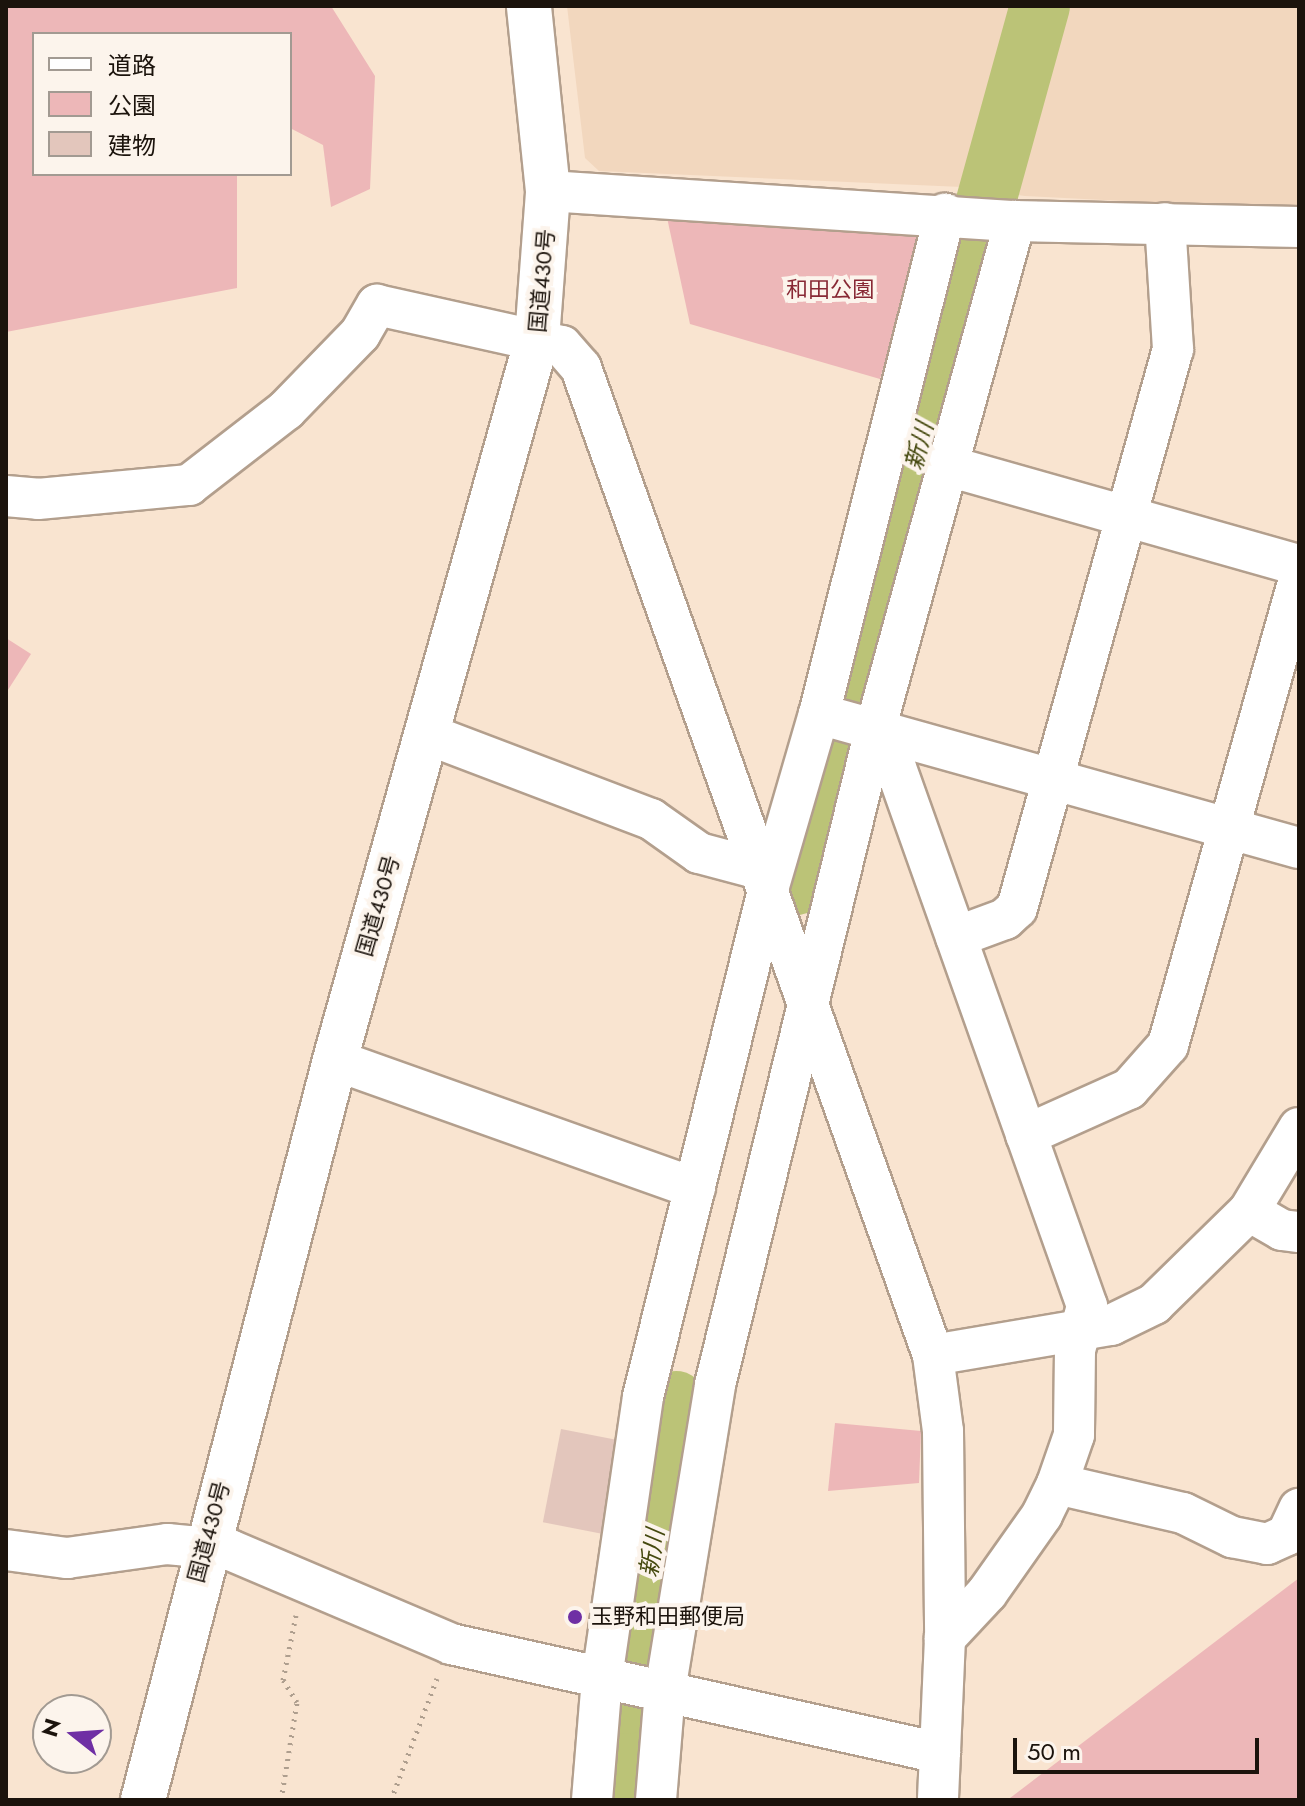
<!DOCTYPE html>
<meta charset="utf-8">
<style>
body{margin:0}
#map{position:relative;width:1305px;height:1806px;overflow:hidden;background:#f9e4d0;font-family:Jost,"Noto Sans JP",sans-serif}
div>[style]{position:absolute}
.built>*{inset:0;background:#f2d7be}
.green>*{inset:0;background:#edb7b8}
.river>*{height:60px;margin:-30px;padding:0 30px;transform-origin:30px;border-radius:30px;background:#bbc377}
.building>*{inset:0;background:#e3c6bc;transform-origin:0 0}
.path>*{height:5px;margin-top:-2.5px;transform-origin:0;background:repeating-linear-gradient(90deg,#ae9e8e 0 2px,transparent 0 8px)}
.roads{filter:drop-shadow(2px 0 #b39f8d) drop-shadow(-2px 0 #b39f8d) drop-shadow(0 2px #b39f8d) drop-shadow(0 -2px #b39f8d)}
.minor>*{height:40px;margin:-20px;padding:0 20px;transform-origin:20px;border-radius:20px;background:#fff}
.trunk>*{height:44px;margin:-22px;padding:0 22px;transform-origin:22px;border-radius:22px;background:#fff}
.dots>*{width:22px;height:22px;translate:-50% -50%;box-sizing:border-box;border:4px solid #fcf4ec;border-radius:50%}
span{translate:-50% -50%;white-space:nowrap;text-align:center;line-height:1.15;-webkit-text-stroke:8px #fcf4ec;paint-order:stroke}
.street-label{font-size:22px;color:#1b130c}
.park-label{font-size:22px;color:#882935}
.poi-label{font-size:22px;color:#1b130c}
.left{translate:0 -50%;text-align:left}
.water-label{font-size:24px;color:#45490f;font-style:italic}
.frame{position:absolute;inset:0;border:8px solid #1b130c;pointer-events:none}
.legend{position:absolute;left:32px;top:32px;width:260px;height:144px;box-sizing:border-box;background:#fcf4ec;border:2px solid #a29a92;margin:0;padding:10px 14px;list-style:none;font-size:24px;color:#1b130c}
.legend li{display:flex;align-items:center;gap:16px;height:40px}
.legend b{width:40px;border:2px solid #a29a92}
.north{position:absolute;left:32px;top:1694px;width:80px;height:80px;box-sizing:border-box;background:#fcf4ec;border:2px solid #a29a92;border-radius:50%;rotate:287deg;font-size:22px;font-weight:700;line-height:32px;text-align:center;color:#1b130c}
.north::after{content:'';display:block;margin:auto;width:28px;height:36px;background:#6f2fa4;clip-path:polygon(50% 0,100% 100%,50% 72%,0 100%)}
.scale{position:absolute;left:1013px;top:1738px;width:246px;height:36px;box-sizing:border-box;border:4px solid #1b130c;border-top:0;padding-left:10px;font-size:24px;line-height:28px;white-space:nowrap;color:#1b130c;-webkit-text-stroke:6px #fcf4ec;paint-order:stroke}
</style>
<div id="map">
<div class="built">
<i style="clip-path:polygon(567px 6px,1299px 6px,1299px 210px,1025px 196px,962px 187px,599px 171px,585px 158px)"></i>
</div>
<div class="green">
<i style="clip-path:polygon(6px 6px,331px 6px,375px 76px,370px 189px,331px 207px,323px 145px,290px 128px,290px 34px,34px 34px,34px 174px,237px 174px,237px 288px,6px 332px)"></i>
<i style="clip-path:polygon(666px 213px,925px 221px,880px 379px,690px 324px)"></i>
<i style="clip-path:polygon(6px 638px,31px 654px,6px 693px)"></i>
<i style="clip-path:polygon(835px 1423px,921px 1431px,919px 1483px,828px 1491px)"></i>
<i style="clip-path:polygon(1299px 1578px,1299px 1800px,1010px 1800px,1010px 1798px)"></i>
</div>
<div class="river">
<i style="left:797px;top:885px;width:912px;rotate:-74.55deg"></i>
<i style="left:619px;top:1800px;width:96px;rotate:-85.2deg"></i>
<i style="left:627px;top:1704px;width:307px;rotate:-80.8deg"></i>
</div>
<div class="building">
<i style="left:561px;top:1429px;width:64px;height:95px;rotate:11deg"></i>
</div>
<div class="path">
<i style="left:281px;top:1800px;width:99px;rotate:-80.7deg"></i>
<i style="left:297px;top:1702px;width:26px;rotate:-122deg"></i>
<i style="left:283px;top:1680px;width:66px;rotate:-78.7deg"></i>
<i style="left:391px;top:1800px;width:130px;rotate:-69.3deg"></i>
</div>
<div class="roads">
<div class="minor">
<i style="left:548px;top:191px;width:468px;rotate:3.7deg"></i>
<i style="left:1015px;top:221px;width:284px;rotate:1.2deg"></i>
<i style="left:948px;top:466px;width:365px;rotate:15.8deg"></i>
<i style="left:6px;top:496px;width:32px;rotate:5deg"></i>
<i style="left:38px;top:499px;width:152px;rotate:-5.3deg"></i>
<i style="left:189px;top:485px;width:123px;rotate:-37.7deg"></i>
<i style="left:286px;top:410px;width:106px;rotate:-45.8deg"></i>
<i style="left:360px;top:334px;width:34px;rotate:-60deg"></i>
<i style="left:377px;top:305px;width:189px;rotate:12.5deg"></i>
<i style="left:562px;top:346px;width:29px;rotate:49deg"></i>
<i style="left:581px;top:368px;width:1048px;rotate:70.37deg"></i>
<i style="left:933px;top:1355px;width:77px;rotate:82.5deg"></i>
<i style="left:943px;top:1431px;width:207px;rotate:89.4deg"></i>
<i style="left:945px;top:1638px;width:162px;rotate:92.5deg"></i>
<i style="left:819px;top:714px;width:498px;rotate:15.6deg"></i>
<i style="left:875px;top:730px;width:43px;rotate:61.1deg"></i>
<i style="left:896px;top:768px;width:571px;rotate:70.45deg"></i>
<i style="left:1087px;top:1306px;width:46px;rotate:105.3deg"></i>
<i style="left:1075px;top:1350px;width:85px;rotate:90.7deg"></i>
<i style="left:1074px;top:1435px;width:52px;rotate:109.1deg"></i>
<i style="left:1057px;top:1484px;width:34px;rotate:116deg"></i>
<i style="left:1042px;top:1515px;width:95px;rotate:125.2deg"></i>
<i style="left:987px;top:1593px;width:62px;rotate:133deg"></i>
<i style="left:427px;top:734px;width:240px;rotate:20.8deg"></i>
<i style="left:651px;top:819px;width:59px;rotate:35.3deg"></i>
<i style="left:699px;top:853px;width:66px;rotate:14.9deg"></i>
<i style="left:956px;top:937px;width:52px;rotate:-20.2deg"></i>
<i style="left:1005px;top:919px;width:16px;rotate:-43deg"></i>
<i style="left:1017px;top:908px;width:580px;rotate:-74.41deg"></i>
<i style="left:1173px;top:349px;width:126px;rotate:-93.6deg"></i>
<i style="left:335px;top:1060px;width:382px;rotate:19.6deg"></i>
<i style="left:1026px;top:1135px;width:113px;rotate:-24.1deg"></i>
<i style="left:1129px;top:1089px;width:59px;rotate:-48.4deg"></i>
<i style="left:1168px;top:1045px;width:484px;rotate:-74.3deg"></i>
<i style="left:1249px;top:1211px;width:38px;rotate:30deg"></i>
<i style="left:1282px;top:1230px;width:17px;rotate:7deg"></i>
<i style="left:933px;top:1355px;width:181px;rotate:-9.6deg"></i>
<i style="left:1111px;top:1325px;width:48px;rotate:-26deg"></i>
<i style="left:1154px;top:1304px;width:133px;rotate:-44.4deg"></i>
<i style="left:1249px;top:1211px;width:97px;rotate:-58.9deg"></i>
<i style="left:1057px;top:1484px;width:129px;rotate:13deg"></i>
<i style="left:1183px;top:1513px;width:55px;rotate:26.1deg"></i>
<i style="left:1232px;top:1537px;width:36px;rotate:11deg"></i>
<i style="left:1267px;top:1544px;width:22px;rotate:-24deg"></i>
<i style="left:1287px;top:1535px;width:29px;rotate:-65deg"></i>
<i style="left:6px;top:1550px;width:62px;rotate:7.5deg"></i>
<i style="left:67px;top:1558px;width:101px;rotate:-8deg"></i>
<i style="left:167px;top:1544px;width:63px;rotate:5.4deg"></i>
<i style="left:230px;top:1550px;width:240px;rotate:23deg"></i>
<i style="left:451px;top:1644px;width:501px;rotate:12.57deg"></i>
<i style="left:592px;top:1800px;width:122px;rotate:-85.3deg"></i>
<i style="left:602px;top:1678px;width:284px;rotate:-81.7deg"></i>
<i style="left:643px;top:1397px;width:526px;rotate:-76.15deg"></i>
<i style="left:769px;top:886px;width:179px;rotate:-73.8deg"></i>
<i style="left:819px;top:714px;width:516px;rotate:-75.86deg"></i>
<i style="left:656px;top:1800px;width:109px;rotate:-85.3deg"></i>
<i style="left:665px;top:1691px;width:310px;rotate:-80.7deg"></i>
<i style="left:715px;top:1385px;width:674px;rotate:-76.27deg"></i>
<i style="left:875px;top:730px;width:528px;rotate:-74.62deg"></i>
</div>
<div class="trunk">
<i style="left:143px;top:1800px;width:765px;rotate:-75.45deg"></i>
<i style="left:335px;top:1060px;width:749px;rotate:-74.35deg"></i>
<i style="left:537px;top:339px;width:148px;rotate:-85.7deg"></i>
<i style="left:548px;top:191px;width:186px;rotate:-95.9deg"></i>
</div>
</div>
<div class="dots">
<i style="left:575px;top:1617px;background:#6f2fa4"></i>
</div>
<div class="street-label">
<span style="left:542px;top:281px;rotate:-85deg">国道430号</span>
<span style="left:378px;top:906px;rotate:-74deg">国道430号</span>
<span style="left:209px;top:1532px;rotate:-75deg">国道430号</span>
</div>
<div class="park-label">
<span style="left:830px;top:290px">和田公園</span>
</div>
<div class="poi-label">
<span class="left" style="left:591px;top:1617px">玉野和田郵便局</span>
</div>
<div class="water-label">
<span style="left:919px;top:446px;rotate:-75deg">新川</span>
<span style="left:652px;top:1553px;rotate:-81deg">新川</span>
</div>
<div class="frame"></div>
<ul class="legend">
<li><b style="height:10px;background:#fff"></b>道路</li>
<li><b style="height:22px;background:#edb7b8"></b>公園</li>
<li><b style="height:22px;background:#e3c6bc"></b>建物</li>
</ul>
<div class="north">N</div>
<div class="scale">50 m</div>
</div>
